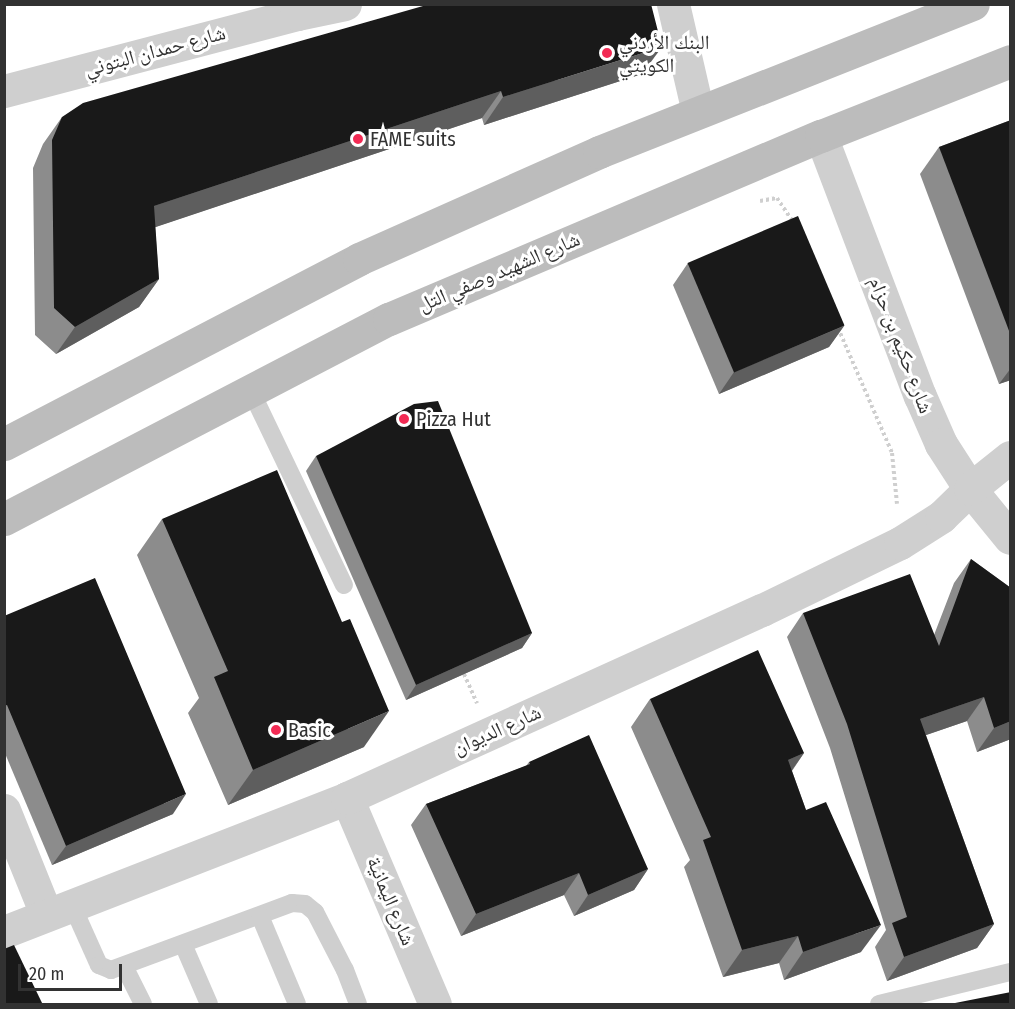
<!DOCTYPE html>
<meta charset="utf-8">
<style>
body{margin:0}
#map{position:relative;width:1015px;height:1009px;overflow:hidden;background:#fff;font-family:"Fira Sans Condensed","Noto Naskh Arabic",sans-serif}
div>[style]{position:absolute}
.path>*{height:4px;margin-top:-2px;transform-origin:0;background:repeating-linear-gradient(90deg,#cfcfcf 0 3px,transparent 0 6px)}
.lane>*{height:18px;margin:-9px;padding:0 9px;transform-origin:9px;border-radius:9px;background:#cfcfcf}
.street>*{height:33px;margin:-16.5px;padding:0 16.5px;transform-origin:16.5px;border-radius:16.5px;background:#cfcfcf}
.secondary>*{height:33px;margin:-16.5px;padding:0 16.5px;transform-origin:16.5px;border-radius:16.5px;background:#bcbcbc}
.wall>*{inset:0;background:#8c8c8c}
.shaded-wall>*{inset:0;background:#5e5e5e}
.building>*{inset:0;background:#191919;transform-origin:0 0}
.dots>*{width:16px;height:16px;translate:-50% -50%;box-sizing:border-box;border:3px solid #fff;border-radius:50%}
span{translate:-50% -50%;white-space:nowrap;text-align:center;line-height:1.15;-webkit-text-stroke:6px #fff;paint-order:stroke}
.poi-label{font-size:20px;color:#323232}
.left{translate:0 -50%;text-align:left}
.street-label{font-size:20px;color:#323232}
.frame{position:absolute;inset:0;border:6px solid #323232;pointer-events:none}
.scale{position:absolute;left:18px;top:964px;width:104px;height:27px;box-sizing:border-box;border:3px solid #323232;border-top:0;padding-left:8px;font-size:18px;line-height:21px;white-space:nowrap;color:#323232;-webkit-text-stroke:4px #fff;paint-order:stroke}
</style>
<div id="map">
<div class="path">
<i style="left:760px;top:201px;width:17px;rotate:-10deg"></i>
<i style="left:777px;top:198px;width:29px;rotate:56deg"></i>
<i style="left:838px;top:328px;width:136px;rotate:66.6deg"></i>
<i style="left:892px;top:453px;width:51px;rotate:84.4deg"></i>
<i style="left:464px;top:674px;width:32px;rotate:66deg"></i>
</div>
<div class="lane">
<i style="left:251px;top:391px;width:215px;rotate:64.4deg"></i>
<i style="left:72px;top:905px;width:66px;rotate:65.8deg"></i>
<i style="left:99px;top:965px;width:13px;rotate:23deg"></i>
<i style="left:111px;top:970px;width:193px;rotate:-20.3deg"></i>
<i style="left:292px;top:903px;width:13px;rotate:4deg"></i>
<i style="left:305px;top:904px;width:13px;rotate:39deg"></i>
<i style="left:315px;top:912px;width:65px;rotate:62.7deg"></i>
<i style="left:345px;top:970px;width:36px;rotate:69deg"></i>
<i style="left:260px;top:916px;width:95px;rotate:67.2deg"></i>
<i style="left:183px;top:944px;width:65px;rotate:66.6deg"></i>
<i style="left:124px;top:966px;width:42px;rotate:63.4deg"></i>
<i style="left:879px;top:1004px;width:135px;rotate:-13.7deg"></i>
</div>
<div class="street">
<i style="left:673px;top:4px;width:111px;rotate:77deg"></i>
<i style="left:297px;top:14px;width:49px;rotate:-11.8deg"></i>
<i style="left:4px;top:91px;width:303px;rotate:-14.7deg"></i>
<i style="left:297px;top:14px;width:10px;rotate:-96deg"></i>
<i style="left:821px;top:136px;width:278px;rotate:69.2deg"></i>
<i style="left:920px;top:396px;width:52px;rotate:66.4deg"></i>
<i style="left:941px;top:444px;width:54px;rotate:57.2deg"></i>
<i style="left:970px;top:489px;width:63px;rotate:50.8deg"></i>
<i style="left:347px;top:798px;width:224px;rotate:66.9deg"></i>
<i style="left:4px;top:810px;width:112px;rotate:68deg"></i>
<i style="left:4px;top:932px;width:368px;rotate:-21.3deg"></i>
<i style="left:347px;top:798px;width:456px;rotate:-24.4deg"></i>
<i style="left:762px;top:610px;width:153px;rotate:-25.9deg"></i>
<i style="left:900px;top:543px;width:49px;rotate:-32.4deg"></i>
<i style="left:941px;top:517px;width:40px;rotate:-44deg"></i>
<i style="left:970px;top:489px;width:51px;rotate:-38.7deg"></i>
</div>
<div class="secondary">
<i style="left:4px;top:444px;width:400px;rotate:-27.5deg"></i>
<i style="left:359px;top:259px;width:263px;rotate:-24deg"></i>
<i style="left:599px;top:152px;width:402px;rotate:-21.6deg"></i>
<i style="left:4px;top:519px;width:434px;rotate:-27.5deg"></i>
<i style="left:389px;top:319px;width:469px;rotate:-23deg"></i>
<i style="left:821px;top:136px;width:203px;rotate:-21.6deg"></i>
</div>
<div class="wall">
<i style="clip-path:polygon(642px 74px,484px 125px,482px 118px,155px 227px,159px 279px,139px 307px,56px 354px,35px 335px,33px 168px,43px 144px,62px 117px)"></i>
<i style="clip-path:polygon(1011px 120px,1011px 380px,999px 384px,920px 174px,939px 147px)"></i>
<i style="clip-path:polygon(688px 263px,844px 326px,829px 347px,719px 394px,673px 285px)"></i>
<i style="clip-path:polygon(316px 456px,532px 633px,522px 648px,406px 700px,306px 471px)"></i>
<i style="clip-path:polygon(162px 519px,364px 747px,228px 805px,188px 713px,199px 698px,137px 555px)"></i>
<i style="clip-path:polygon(971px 559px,1011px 588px,1011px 739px,977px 752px,967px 721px,926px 735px,994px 924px,977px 948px,887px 981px,875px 947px,886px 930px,830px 748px,787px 637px,803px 613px,934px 635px,954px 583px)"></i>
<i style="clip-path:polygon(4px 616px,173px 814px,52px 865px,4px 751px)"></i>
<i style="clip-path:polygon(650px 699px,804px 753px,792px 771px,806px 810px,861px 952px,784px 980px,779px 963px,723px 977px,684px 867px,690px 860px,631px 727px)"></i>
<i style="clip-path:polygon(529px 762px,648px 869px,634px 890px,574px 916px,564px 895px,461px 936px,411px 825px,426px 804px,526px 766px)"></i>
</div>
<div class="shaded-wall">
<i style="clip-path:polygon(662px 47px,642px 74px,484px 125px,503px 97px)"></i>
<i style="clip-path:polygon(501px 91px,482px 118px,135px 234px,154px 206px)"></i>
<i style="clip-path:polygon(159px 279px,139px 307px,56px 354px,75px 327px)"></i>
<i style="clip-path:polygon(844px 326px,829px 347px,719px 394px,734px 372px)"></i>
<i style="clip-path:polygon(1011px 368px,1011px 380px,999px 384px)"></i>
<i style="clip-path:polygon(532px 633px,522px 648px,406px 700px,416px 685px)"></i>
<i style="clip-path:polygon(984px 697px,967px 721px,903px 743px,920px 719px)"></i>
<i style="clip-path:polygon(389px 711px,364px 747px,228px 805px,253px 770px)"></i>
<i style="clip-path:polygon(1011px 721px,1011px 739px,977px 752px,994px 728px)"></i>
<i style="clip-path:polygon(804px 753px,785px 780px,788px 760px)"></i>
<i style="clip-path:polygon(186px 794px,173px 814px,52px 865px,66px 846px)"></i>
<i style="clip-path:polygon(648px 869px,634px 890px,574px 916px,588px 895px)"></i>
<i style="clip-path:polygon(579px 873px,564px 895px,461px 936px,476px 914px)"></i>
<i style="clip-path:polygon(994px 924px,977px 948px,887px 981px,904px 957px)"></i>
<i style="clip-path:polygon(881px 925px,861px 952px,784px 980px,803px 952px)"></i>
<i style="clip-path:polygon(798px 936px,779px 963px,723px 977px,742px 950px)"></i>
</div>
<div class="building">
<i style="clip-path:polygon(430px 4px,651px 4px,662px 47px,503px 97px,501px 91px,154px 206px,159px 279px,75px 327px,54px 308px,52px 140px,62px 117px,83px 103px)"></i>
<i style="clip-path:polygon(1011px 120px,1011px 336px,939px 147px)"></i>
<i style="left:798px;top:216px;width:119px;height:120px;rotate:67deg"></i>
<i style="clip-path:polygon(438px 401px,532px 633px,416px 685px,316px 456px,414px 404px)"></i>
<i style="clip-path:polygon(277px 470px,342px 622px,350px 619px,389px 711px,253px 770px,214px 677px,228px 671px,162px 519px)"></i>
<i style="clip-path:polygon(971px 559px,1011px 588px,1011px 721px,994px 728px,984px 697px,920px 719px,994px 924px,904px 957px,892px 923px,907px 917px,847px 724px,803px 613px,910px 574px,939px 646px)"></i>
<i style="clip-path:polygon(95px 578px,186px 794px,66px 846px,7px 705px,4px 706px,4px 616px)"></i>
<i style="clip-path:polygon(758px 650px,804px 753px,788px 760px,806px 810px,826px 802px,881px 925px,803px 952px,798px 936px,742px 950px,703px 840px,711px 837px,650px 699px)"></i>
<i style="clip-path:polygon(589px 735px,648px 869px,588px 895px,579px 873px,476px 914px,426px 804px,530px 764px,529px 762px)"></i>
<i style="clip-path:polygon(14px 945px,43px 1005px,4px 1005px,4px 949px)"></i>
<i style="clip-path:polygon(1011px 992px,1011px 1005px,950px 1005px,950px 1004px)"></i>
</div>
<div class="dots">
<i style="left:607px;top:53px;background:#f22b54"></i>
<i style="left:358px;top:139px;background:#f22b54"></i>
<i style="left:404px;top:419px;background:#f22b54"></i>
<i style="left:276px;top:730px;background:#f22b54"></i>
</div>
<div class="poi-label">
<span class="left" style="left:619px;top:54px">البنك الأردني<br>الكويتي</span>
<span class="left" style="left:370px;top:139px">FAME suits</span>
<span class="left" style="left:416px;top:419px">Pizza Hut</span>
<span class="left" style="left:288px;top:730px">Basic</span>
</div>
<div class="street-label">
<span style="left:155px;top:51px;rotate:-15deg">شارع حمدان البتوني</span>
<span style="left:499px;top:272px;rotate:-23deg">شارع الشهيد وصفي التل</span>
<span style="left:901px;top:345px;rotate:69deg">شارع حكيم بن حزام</span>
<span style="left:497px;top:730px;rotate:-24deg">شارع الديوان</span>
<span style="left:391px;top:901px;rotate:67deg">شارع اليمانية</span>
</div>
<div class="frame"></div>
<div class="scale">20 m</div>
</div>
